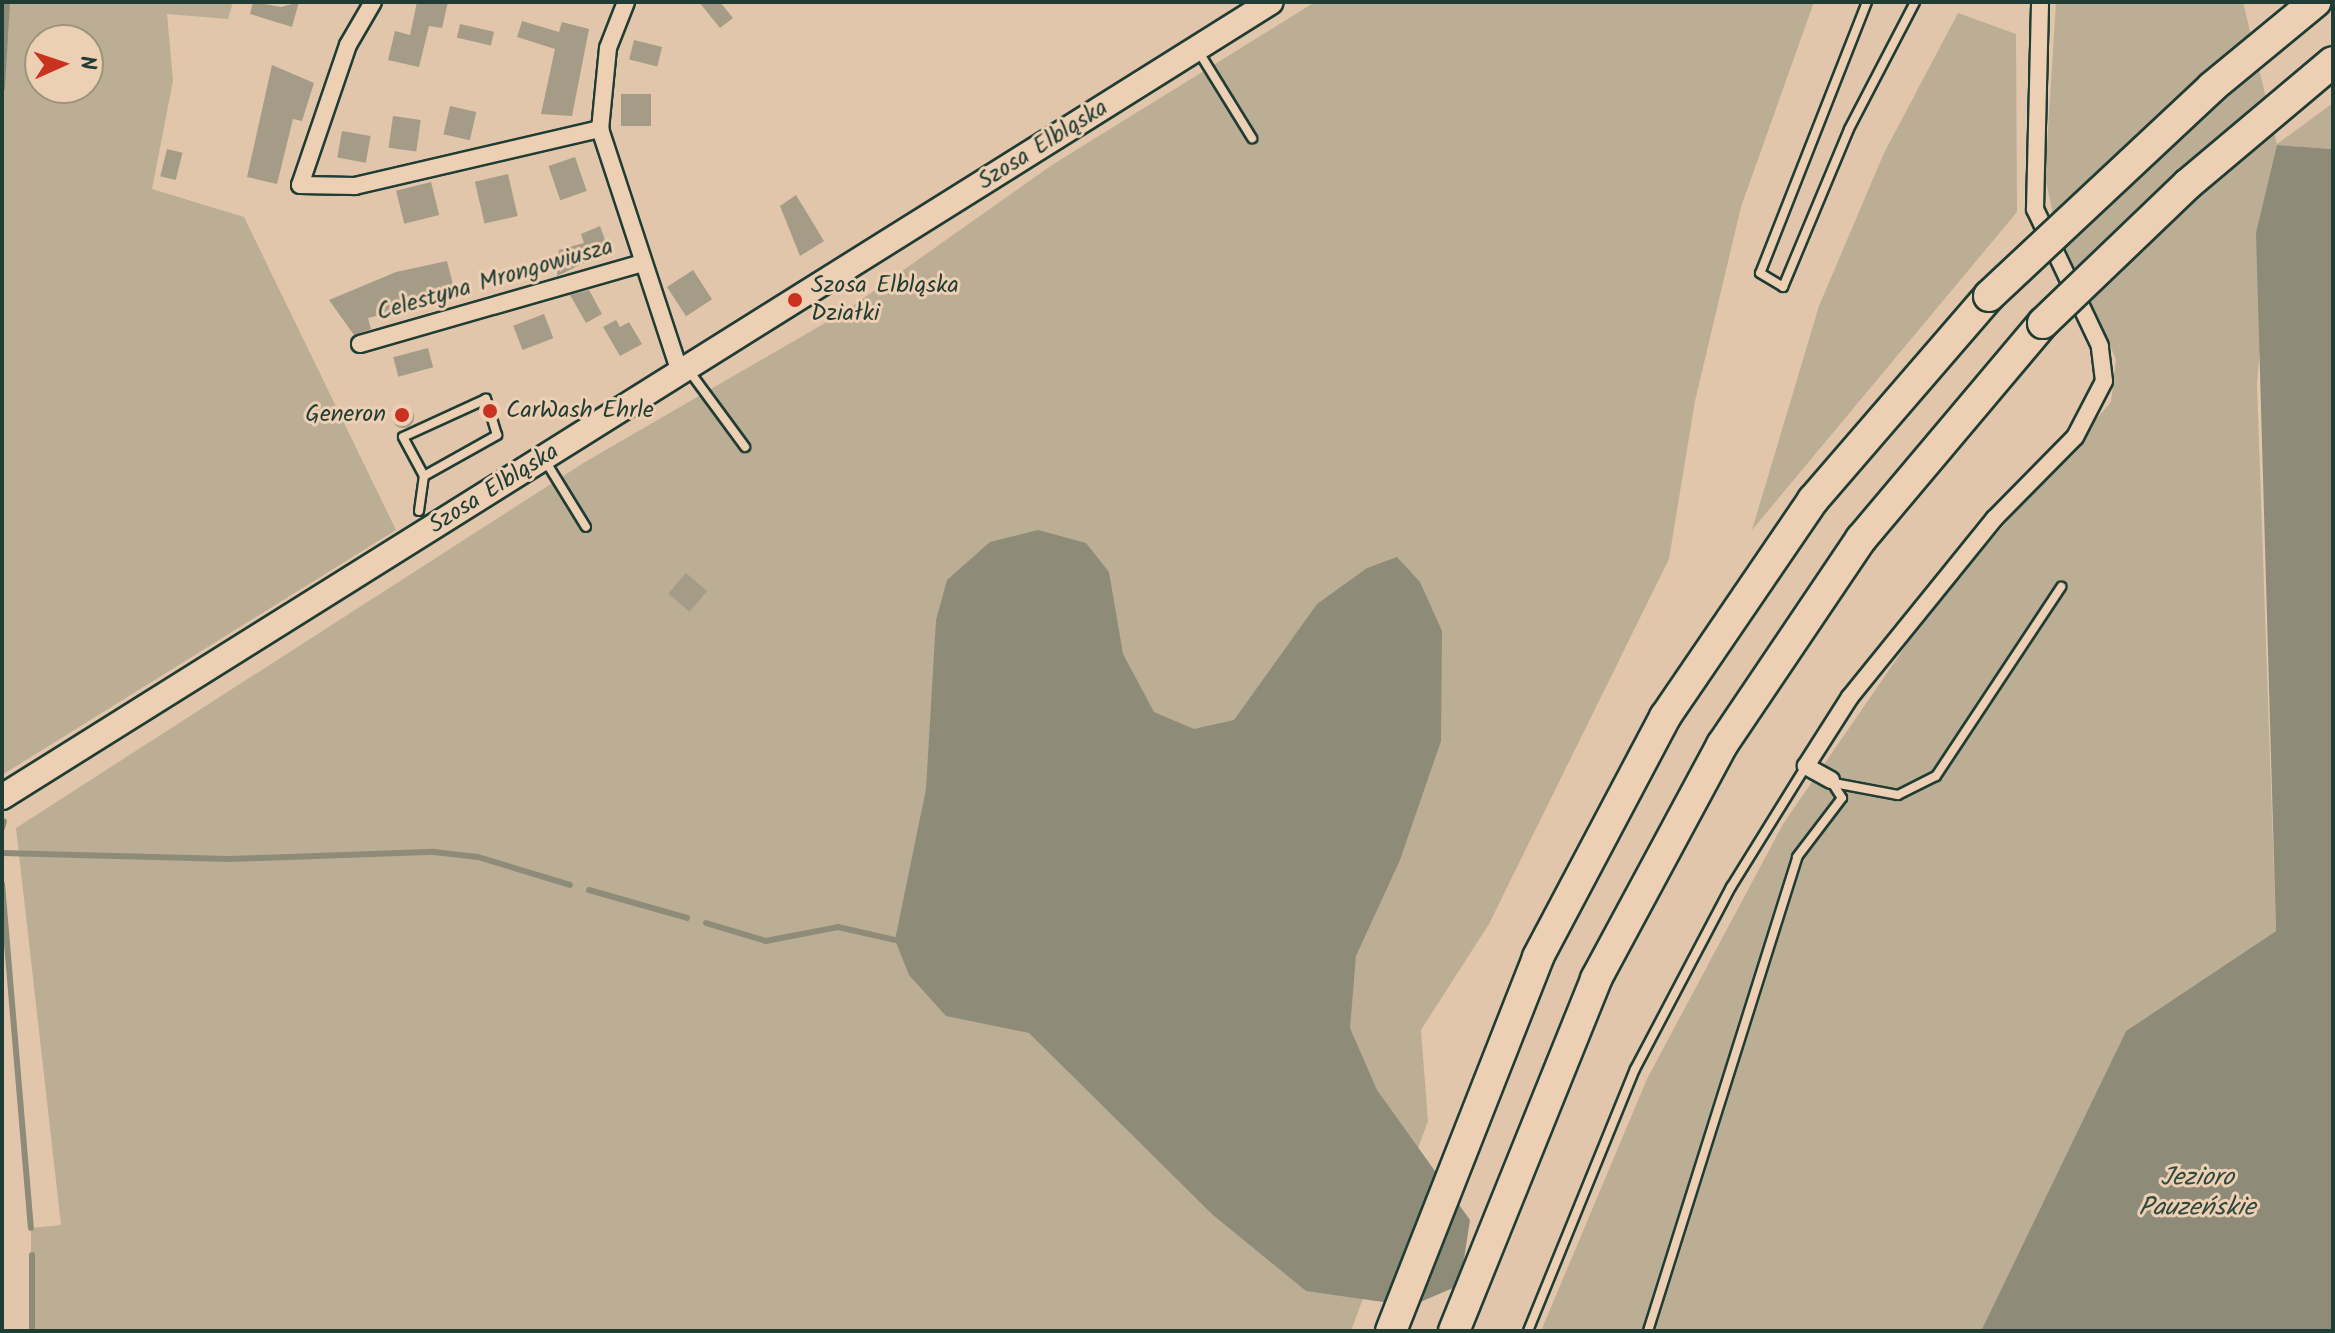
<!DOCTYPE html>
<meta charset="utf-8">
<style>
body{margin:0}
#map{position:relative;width:2335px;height:1333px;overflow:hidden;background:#e1c6ac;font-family:Kalam,sans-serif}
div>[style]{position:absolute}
.green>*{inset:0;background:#bcad95}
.water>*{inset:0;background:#8e8c79}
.stream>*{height:6px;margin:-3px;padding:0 3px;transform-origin:3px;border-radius:3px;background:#8e8c79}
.building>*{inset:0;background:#a49c87;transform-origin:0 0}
.round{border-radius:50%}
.roads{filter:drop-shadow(2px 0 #1f3d34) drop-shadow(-2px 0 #1f3d34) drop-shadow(0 2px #1f3d34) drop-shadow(0 -2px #1f3d34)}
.service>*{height:8px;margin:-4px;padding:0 4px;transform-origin:4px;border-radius:4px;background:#edcfb3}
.minor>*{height:16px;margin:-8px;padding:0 8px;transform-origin:8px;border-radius:8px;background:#edcfb3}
.secondary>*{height:24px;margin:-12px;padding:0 12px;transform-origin:12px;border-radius:12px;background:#edcfb3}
.motorway>*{height:30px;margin:-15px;padding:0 15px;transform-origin:15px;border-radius:15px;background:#edcfb3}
.bridges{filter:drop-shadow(2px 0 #1f3d34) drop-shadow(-2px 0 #1f3d34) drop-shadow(0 2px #1f3d34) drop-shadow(0 -2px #1f3d34)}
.motorway-bridge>*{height:30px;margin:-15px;padding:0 15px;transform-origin:15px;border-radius:15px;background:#edcfb3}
.dots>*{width:22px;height:22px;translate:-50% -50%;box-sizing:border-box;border:4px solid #edcfb3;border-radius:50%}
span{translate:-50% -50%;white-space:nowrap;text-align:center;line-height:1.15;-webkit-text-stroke:6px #edcfb3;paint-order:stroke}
.street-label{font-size:24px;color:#1f3d34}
.poi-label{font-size:24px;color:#1f3d34}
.left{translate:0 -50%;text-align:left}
.right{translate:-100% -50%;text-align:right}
.water-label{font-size:26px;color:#30493e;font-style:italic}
.frame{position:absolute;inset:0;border:4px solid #1f3d34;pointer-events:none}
.north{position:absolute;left:24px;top:24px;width:80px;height:80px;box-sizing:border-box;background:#edcfb3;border:2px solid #9b9580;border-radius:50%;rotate:87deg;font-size:22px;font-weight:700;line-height:32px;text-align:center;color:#1f3d34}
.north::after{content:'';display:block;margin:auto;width:28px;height:36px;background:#c8321e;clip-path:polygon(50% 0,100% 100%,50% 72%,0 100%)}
</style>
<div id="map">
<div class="green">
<i style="clip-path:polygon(evenodd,2px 2px,233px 2px,228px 19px,167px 14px,173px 81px,152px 189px,244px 217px,396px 530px,2px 775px,2px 2px,88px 40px,88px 88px,40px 88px,40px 40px,88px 40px)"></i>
<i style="clip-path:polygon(1315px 2px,1814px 2px,1741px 207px,1695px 401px,1669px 559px,1489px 924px,1421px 1030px,1428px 1121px,1351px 1331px,31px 1331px,31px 1228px,61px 1225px,16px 828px,585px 462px,844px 312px,1052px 165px)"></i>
<i style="clip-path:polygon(2056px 2px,2243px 2px,2277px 144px,2333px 103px,2333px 149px,2277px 145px,2257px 384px,2276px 931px,2126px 1031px,1981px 1331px,1541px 1331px,1647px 1079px,1783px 824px,1931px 609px,2111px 402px,2116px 359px,2055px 224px,2045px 177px)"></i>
<i style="clip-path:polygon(1958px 13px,2016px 34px,2017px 212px,1752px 530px,1819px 306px,1884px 153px)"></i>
</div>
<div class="water">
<i style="clip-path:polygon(2277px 145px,2333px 149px,2333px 1331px,1981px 1331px,2126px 1031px,2276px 931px,2256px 233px)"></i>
<i style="clip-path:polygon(1038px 530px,1086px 543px,1109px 572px,1123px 654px,1154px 712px,1194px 729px,1234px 720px,1317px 604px,1367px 568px,1397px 557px,1420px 582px,1442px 631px,1441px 741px,1400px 860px,1356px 956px,1350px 1028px,1377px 1090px,1470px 1220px,1460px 1285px,1411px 1306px,1306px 1291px,1213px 1215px,1029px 1033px,946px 1016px,909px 975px,895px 940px,926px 789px,936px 620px,947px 580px,990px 542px)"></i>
</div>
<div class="stream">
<i style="left:2px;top:88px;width:86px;rotate:-86.7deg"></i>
<i style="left:2px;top:828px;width:7px;rotate:-74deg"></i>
<i style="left:2px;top:853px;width:227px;rotate:1.5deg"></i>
<i style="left:229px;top:859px;width:205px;rotate:-2deg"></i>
<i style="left:434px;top:852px;width:44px;rotate:6.5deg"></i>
<i style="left:478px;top:857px;width:96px;rotate:16.9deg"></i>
<i style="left:2px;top:884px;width:345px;rotate:85.2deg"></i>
<i style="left:589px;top:890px;width:102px;rotate:15.9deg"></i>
<i style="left:706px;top:923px;width:63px;rotate:16.7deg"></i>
<i style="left:766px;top:941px;width:73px;rotate:-11deg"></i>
<i style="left:838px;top:927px;width:58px;rotate:12.8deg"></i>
<i style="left:32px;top:1331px;width:76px;rotate:-90deg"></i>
</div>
<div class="building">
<i style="clip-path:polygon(253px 2px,281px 7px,299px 2px,292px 27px,250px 14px)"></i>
<i style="clip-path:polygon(417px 2px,448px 2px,442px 28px,429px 26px,419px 67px,388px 60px,395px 31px,410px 35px)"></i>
<i style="clip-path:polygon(699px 2px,720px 2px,733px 18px,720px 28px)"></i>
<i style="clip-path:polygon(522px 21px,559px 32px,562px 22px,589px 29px,572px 116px,541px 114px,555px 49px,517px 37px)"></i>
<i style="left:460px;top:24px;width:35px;height:14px;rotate:13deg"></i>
<i style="left:634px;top:40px;width:29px;height:20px;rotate:14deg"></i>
<i style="clip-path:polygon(272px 65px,314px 83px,302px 121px,293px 119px,277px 184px,247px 177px)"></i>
<i style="left:621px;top:94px;width:30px;height:32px"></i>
<i style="left:450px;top:106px;width:27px;height:29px;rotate:13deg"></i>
<i style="left:393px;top:116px;width:28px;height:32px;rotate:8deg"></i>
<i style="left:342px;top:131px;width:29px;height:27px;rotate:10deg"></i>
<i style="left:167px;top:149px;width:16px;height:28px;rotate:14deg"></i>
<i style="left:575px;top:157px;width:36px;height:28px;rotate:71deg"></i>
<i style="left:508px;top:174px;width:43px;height:34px;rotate:77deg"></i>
<i style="left:431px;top:182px;width:34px;height:36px;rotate:76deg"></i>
<i style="clip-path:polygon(796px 195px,824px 241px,800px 256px,780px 206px)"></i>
<i style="clip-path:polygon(600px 226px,609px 251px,557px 276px,559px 250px,584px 243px,581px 234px)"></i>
<i style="clip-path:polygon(447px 261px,456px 296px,368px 318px,371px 329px,354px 335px,329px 300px,396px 272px)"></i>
<i style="left:693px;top:270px;width:35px;height:31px;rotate:57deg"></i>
<i style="clip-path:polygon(589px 290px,602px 314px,586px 323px,570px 295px)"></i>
<i style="left:544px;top:314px;width:26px;height:33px;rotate:69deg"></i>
<i style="clip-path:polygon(616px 320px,620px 327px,629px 322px,642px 344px,620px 356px,603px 327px)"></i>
<i style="left:428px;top:348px;width:20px;height:36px;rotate:75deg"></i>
<i class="round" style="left:392px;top:406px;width:22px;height:22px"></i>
<i style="left:686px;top:573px;width:28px;height:27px;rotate:41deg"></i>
</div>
<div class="roads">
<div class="service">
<i style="left:1867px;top:2px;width:291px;rotate:111.5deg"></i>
<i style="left:1760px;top:273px;width:27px;rotate:31deg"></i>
<i style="left:1783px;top:287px;width:171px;rotate:-67.3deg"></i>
<i style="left:1849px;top:129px;width:143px;rotate:-62.5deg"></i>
<i style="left:1197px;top:49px;width:105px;rotate:58.3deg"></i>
<i style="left:690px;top:372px;width:93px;rotate:53.7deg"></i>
<i style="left:546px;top:462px;width:76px;rotate:58.4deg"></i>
<i style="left:419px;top:511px;width:35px;rotate:-82deg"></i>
<i style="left:424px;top:476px;width:84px;rotate:-29.3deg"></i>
<i style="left:497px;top:435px;width:38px;rotate:-107deg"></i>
<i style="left:486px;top:399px;width:91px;rotate:155.4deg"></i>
<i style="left:403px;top:437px;width:44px;rotate:61.7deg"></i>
<i style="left:1834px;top:783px;width:65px;rotate:10.6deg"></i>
<i style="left:1898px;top:795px;width:42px;rotate:-26.6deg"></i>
<i style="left:1936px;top:776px;width:227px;rotate:-56.5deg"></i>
<i style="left:1528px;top:1331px;width:283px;rotate:-67.8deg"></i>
<i style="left:1635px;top:1069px;width:206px;rotate:-62.2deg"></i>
<i style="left:1731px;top:887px;width:142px;rotate:-58.2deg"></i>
<i style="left:1648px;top:1331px;width:497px;rotate:-72.5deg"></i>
<i style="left:1797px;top:857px;width:74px;rotate:-52.7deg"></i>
<i style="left:1842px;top:798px;width:20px;rotate:-123deg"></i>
</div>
<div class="minor">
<i style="left:373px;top:2px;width:50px;rotate:120.2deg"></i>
<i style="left:348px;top:45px;width:148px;rotate:108.9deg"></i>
<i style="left:300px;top:185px;width:55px;rotate:1deg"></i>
<i style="left:355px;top:186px;width:252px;rotate:-13.1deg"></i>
<i style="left:626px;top:2px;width:49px;rotate:111.4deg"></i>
<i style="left:608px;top:48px;width:81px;rotate:95.6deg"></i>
<i style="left:600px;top:129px;width:256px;rotate:71.8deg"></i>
<i style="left:360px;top:344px;width:293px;rotate:-16deg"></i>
<i style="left:1831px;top:780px;width:29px;rotate:-151deg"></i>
<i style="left:1806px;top:766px;width:82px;rotate:-57.5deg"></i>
<i style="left:1850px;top:697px;width:229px;rotate:-51deg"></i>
<i style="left:1994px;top:519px;width:115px;rotate:-45.4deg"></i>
<i style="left:2075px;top:437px;width:63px;rotate:-62.6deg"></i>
<i style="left:2104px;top:381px;width:35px;rotate:-97deg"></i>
<i style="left:2100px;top:346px;width:152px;rotate:-115.4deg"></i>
<i style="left:2035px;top:209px;width:207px;rotate:-88.6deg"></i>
</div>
<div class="secondary">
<i style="left:2px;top:797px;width:1497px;rotate:-32.07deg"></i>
</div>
<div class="motorway">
<i style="left:1391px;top:1331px;width:402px;rotate:-68.5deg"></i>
<i style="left:1538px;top:957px;width:272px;rotate:-62.1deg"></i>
<i style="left:1665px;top:717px;width:263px;rotate:-55.7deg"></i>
<i style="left:1813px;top:500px;width:269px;rotate:-49.2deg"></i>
<i style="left:1454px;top:1331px;width:380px;rotate:-68deg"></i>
<i style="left:1596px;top:979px;width:266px;rotate:-61.7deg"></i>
<i style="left:1722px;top:745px;width:249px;rotate:-56deg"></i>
<i style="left:1861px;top:539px;width:282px;rotate:-49.9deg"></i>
</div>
</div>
<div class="bridges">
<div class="motorway-bridge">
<i style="left:1989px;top:296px;width:306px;rotate:-43.1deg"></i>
<i style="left:2212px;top:87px;width:134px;rotate:-39.5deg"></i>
<i style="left:2043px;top:323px;width:201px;rotate:-43.8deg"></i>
<i style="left:2188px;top:184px;width:189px;rotate:-40.1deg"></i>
</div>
</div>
<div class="dots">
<i style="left:795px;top:300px;background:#c8321e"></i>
<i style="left:490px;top:411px;background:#c8321e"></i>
<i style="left:402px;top:415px;background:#c8321e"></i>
</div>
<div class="street-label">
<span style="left:1043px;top:145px;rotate:-32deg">Szosa Elbląska</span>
<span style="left:495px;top:280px;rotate:-16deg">Celestyna Mrongowiusza</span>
<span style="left:494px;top:489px;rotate:-32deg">Szosa Elbląska</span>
</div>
<div class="poi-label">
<span class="left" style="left:811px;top:300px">Szosa Elbląska<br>Działki</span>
<span class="left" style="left:506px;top:411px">CarWash Ehrle</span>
<span class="right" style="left:386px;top:415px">Generon</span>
</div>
<div class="water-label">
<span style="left:2197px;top:1194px">Jezioro<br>Pauzeńskie</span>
</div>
<div class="frame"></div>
<div class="north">N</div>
</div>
